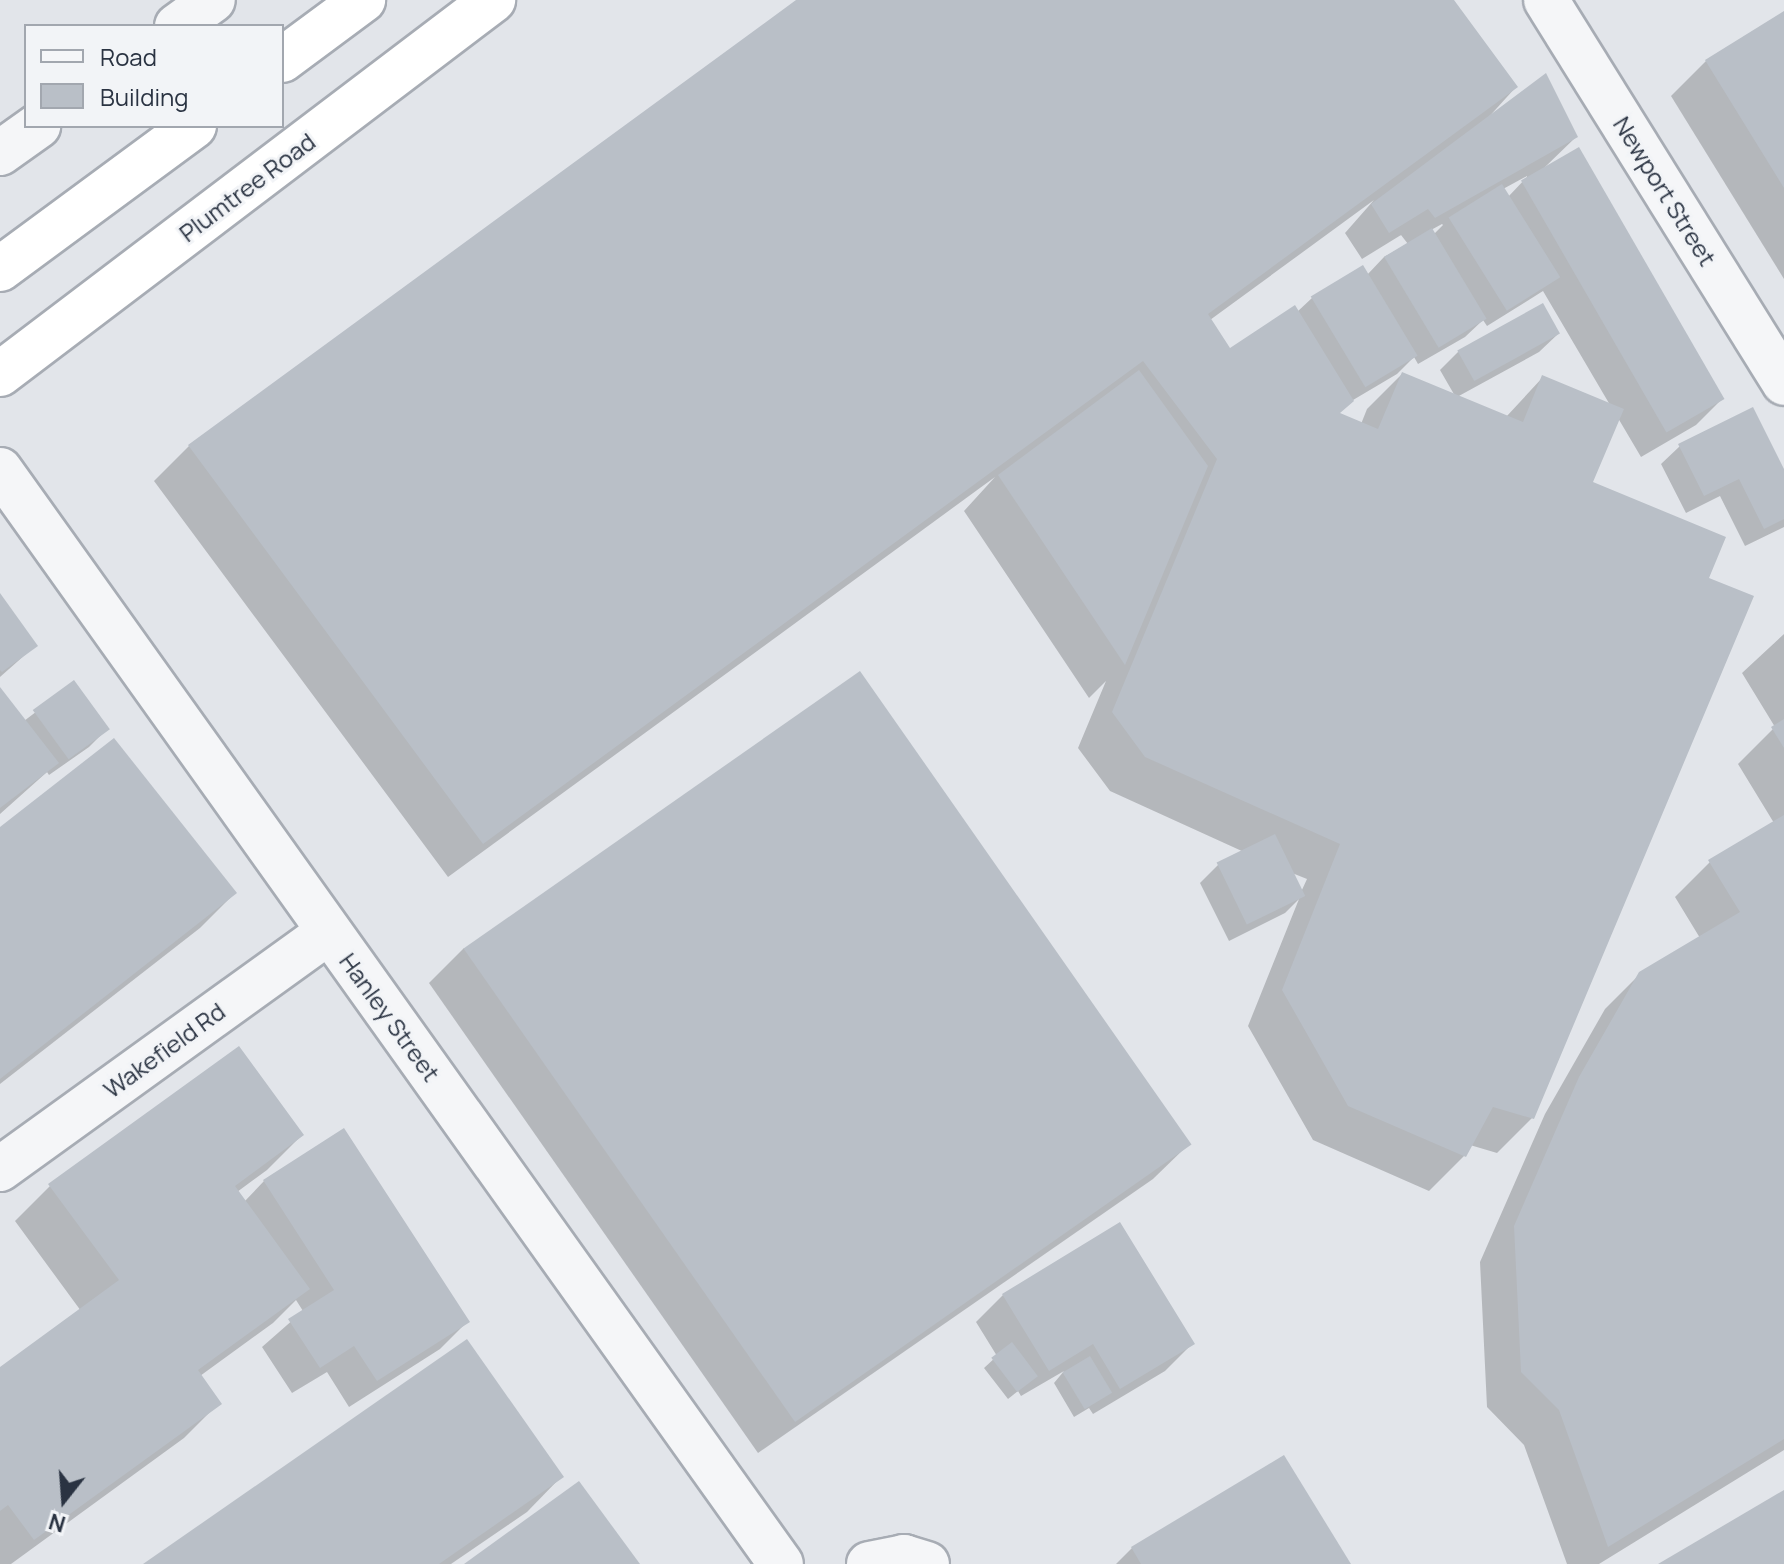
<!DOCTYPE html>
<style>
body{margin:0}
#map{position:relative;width:1784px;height:1564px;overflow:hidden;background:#e2e5ea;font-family:Manrope,sans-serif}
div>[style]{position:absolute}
.shadow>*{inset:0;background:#0003}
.building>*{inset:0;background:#b9bfc7;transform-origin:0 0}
.roads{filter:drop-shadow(2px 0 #a7acb4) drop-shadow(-2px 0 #a7acb4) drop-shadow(0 2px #a7acb4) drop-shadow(0 -2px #a7acb4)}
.minor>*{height:44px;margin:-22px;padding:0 22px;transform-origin:22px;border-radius:22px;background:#f5f6f8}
.highway>*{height:44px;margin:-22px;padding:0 22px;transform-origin:22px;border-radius:22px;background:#fff}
span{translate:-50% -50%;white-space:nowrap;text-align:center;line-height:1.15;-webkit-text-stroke:6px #f2f4f7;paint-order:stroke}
.street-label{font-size:24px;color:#2a3342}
.legend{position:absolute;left:24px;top:24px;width:260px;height:104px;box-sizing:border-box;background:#f2f4f7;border:2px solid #a2a7af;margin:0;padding:10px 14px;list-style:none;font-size:24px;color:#2a3342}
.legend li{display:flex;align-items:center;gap:16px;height:40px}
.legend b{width:40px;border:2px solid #a2a7af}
.north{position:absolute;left:24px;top:1460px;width:80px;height:80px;-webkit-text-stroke:6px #f2f4f7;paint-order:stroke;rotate:197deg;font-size:22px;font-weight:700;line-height:32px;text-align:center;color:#2a3342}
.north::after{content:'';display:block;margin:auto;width:28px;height:36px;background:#2a3342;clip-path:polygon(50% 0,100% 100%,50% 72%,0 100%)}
</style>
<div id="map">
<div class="shadow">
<i style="clip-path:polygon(evenodd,799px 0,1451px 0,1516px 87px,1487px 119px,1576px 137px,1544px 168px,1723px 398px,1696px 425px,1641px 457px,1618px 418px,1591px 483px,1707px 579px,1532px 1118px,1497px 1153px,1470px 1145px,1464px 1156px,1429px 1191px,1313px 1140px,1248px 1026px,1299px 899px,1285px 913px,1229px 941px,1200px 883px,1218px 865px,1244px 852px,1110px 791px,1078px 748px,1106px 681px,1089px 698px,964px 511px,995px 477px,448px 877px,154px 481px,189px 446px,799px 0,1527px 176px,1527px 177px,1508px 197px,1503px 189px,1527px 176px,799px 0,1374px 200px,1345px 233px,1362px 259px,1401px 235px,1408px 244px,1384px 257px,1367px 275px,1362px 268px,1312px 298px,1297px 312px,1230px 351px,1210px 320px,1374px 200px,799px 0,1442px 224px,1443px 225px,1434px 234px,1431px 230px,1442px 224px,799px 0,1543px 291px,1610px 405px,1543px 377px,1506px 417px,1457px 397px,1539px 352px,1558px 334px,1458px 352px,1440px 370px,1455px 396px,1402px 374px,1367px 409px,1361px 424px,1337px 414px,1348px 403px,1397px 374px,1414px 357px,1418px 364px,1465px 337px,1483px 320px,1487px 326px,1543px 291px,799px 0,1292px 873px,1307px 879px,1301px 892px,1292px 873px)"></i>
<i style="clip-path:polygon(1784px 14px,1784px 279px,1671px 96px,1706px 61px)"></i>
<i style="clip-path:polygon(1680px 446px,1784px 473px,1784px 527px,1745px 546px,1720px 496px,1686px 513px,1661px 464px)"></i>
<i style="clip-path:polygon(0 597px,35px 646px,0 677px)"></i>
<i style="clip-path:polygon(1784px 634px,1784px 1450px,1599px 1564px,1567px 1564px,1524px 1445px,1487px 1407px,1480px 1262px,1545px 1114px,1605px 1009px,1641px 973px,1700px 938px,1675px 897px,1710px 862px,1774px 823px,1738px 764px,1775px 727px,1742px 673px)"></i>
<i style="clip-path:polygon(74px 683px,107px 729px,89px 747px,49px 775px,47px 772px,0 814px,0 690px,24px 721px)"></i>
<i style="clip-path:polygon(0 830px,235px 893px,200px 928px,0 1084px)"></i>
<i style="clip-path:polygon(464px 948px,1188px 1145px,1153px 1179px,758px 1453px,429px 983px)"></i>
<i style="clip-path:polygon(343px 1130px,467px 1322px,440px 1349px,349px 1407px,327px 1372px,292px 1393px,262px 1347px,303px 1311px,296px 1300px,273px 1323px,200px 1376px,219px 1403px,184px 1438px,11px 1564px,0 1564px,0 1369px,81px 1311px,15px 1221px,50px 1186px,302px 1135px,267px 1170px,237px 1192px,244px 1202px,264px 1181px)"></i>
<i style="clip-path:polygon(1003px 1295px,1192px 1344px,1165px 1371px,1093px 1414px,1089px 1408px,1074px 1417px,1054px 1383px,1064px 1371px,1021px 1396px,1018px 1391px,1008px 1399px,984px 1368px,997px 1356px,976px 1322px)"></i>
<i style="clip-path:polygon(561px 1477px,527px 1512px,451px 1564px,147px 1564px)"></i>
<i style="clip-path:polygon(1132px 1548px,1349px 1564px,1116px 1564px)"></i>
</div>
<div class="building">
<i style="clip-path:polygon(796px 0,1454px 0,1518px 87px,1208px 314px,1230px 348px,1295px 305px,1354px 401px,1340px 413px,1378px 429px,1402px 372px,1523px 422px,1542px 375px,1624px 409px,1593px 482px,1726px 537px,1709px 578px,1754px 596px,1534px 1119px,1493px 1107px,1466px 1157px,1348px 1106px,1282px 990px,1340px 844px,1145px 757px,1112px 712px,1217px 459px,1143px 361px,483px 844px,188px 445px)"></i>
<i style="clip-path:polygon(1784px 11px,1784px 188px,1705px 60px)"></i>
<i style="clip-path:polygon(1546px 73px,1578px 137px,1435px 218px,1428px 209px,1389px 233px,1371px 204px)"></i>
<i style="left:1579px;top:147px;width:291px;height:67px;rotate:60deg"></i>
<i style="left:1502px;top:184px;width:110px;height:63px;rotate:58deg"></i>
<i style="left:1432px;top:228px;width:106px;height:56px;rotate:59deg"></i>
<i style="left:1363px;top:265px;width:106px;height:61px;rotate:59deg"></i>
<i style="left:1543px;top:303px;width:35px;height:98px;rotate:61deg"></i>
<i style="clip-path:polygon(1139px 370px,1208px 466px,1125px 665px,998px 475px)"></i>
<i style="clip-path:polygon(1753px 407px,1784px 469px,1784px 519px,1764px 529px,1739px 479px,1704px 496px,1678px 444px)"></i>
<i style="clip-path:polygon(0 593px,38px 646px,2px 672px,0 670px)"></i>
<i style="left:860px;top:671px;width:578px;height:484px;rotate:55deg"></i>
<i style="left:74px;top:680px;width:61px;height:51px;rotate:54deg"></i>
<i style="clip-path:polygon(0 687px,59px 763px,0 808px)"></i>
<i style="clip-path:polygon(1784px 719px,1784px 748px,1771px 727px)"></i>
<i style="clip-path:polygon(114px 738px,237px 893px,0 1079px,0 827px)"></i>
<i style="clip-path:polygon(1784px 815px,1784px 1439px,1608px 1547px,1559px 1410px,1521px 1372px,1514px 1226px,1579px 1077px,1639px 972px,1740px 912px,1708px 860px)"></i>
<i style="left:1275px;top:834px;width:69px;height:65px;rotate:64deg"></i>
<i style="clip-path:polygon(239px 1046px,304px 1135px,235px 1186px,310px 1289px,198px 1370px,222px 1404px,34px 1540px,8px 1505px,0 1511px,0 1367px,119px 1280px,48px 1184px)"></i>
<i style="clip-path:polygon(344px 1128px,470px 1322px,377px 1381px,354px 1346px,320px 1368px,288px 1319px,334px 1290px,263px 1180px)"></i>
<i style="clip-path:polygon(1120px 1222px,1195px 1344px,1120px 1389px,1093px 1344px,1049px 1371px,1002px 1294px)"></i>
<i style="clip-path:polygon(467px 1339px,564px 1477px,439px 1564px,143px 1564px)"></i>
<i style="left:1012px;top:1342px;width:43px;height:26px;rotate:53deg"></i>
<i style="left:1090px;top:1356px;width:43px;height:32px;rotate:59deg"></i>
<i style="clip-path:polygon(1284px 1455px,1351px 1564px,1141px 1564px,1131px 1547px)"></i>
<i style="clip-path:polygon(579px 1481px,640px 1564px,464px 1564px)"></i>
<i style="clip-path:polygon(1784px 1490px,1784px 1564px,1658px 1564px)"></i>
</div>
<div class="roads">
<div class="minor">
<i style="left:1546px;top:0;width:451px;rotate:58.1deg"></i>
<i style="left:177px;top:26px;width:44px;rotate:-35.8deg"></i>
<i style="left:0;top:153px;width:47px;rotate:-35.4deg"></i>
<i style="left:0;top:470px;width:1344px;rotate:54.48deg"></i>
<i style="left:0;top:1169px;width:405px;rotate:-35.8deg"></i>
<i style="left:869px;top:1564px;width:36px;rotate:-11deg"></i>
<i style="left:904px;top:1557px;width:24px;rotate:17deg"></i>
</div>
<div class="highway">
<i style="left:282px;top:60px;width:101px;rotate:-36.5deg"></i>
<i style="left:0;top:269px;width:241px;rotate:-36.4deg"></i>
<i style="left:0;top:374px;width:619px;rotate:-37.18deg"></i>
</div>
</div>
<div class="street-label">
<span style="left:247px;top:187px;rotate:-37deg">Plumtree Road</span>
<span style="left:1665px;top:191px;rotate:58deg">Newport Street</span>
<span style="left:390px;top:1017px;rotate:54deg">Hanley Street</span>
<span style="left:164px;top:1050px;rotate:-36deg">Wakefield Rd</span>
</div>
<ul class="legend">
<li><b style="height:10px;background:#f5f6f8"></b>Road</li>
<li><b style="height:22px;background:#b9bfc7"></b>Building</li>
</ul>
<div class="north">N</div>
</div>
